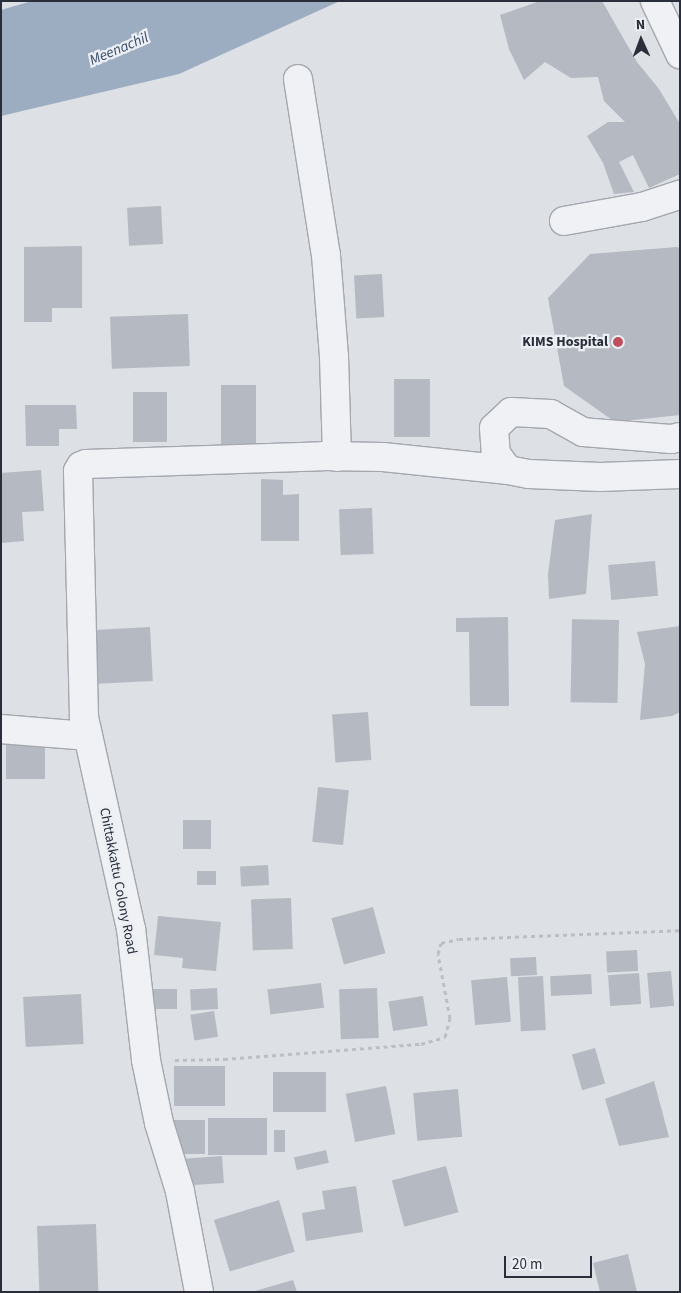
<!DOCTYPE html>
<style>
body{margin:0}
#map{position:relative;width:681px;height:1293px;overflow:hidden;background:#dde0e5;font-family:"Source Sans 3",sans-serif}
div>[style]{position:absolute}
.water>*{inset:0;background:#9cadc1}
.building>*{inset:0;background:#b5b9c1;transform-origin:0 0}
.path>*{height:3px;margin-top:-1.5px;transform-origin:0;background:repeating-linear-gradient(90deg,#bcbec4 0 4px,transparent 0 8px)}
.roads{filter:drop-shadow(1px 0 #a3a7ae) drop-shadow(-1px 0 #a3a7ae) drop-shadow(0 1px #a3a7ae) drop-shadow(0 -1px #a3a7ae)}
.minor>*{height:28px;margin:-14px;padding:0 14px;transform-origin:14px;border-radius:14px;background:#eff1f4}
.dots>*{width:14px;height:14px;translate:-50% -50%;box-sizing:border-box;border:2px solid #eceff3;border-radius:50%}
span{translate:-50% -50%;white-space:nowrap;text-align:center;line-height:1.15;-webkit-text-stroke:4.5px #eceff3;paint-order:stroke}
.poi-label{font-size:14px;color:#292e3a;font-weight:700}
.right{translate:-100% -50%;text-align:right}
.street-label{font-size:14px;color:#292e3a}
.water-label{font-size:15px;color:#384d69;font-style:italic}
.frame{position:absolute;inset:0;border:2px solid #292e3a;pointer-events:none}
.north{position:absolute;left:616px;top:15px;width:50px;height:50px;-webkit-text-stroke:4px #eceff3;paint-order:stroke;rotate:358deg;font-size:14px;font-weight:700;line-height:20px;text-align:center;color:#292e3a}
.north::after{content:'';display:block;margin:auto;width:18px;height:22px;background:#292e3a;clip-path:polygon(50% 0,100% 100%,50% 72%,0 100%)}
.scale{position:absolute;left:504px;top:1256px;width:88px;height:22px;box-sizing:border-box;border:2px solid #292e3a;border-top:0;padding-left:6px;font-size:15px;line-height:18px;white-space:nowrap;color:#292e3a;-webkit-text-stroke:4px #eceff3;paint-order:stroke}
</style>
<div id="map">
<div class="water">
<i style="clip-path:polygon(32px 1px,340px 1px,179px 74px,1px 116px,1px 10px)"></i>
</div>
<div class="building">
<i style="clip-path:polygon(540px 1px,602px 1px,637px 62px,659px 89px,680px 124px,680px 174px,649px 188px,633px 155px,619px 162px,634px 192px,614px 194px,603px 163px,587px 136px,608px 122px,625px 122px,604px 101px,598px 77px,571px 78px,545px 62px,524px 80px,509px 49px,500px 15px)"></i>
<i style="left:161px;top:206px;width:38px;height:34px;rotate:87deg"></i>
<i style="clip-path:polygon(82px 246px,82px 308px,52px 308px,52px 322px,24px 322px,24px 247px)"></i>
<i style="clip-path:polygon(677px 247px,680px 248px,680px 415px,615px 422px,564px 386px,548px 298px,590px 254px)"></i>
<i style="left:382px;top:274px;width:43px;height:28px;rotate:87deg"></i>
<i style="left:188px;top:314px;width:52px;height:78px;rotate:88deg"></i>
<i style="left:394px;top:379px;width:36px;height:58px"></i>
<i style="left:256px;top:385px;width:59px;height:35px;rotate:90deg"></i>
<i style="left:167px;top:392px;width:50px;height:34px;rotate:90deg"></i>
<i style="clip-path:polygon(25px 405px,76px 405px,77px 429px,59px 429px,59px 446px,26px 446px)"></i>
<i style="clip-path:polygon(41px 470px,44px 511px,22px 512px,24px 541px,1px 543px,1px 473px)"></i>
<i style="clip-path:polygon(261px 479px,283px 480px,283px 495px,299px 494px,299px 541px,261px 541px)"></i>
<i style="left:372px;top:508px;width:46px;height:33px;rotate:88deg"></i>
<i style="clip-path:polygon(592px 514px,586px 594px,549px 599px,548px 574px,555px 520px)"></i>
<i style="left:655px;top:561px;width:35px;height:47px;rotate:85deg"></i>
<i style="clip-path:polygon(508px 617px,509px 706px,470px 706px,469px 632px,456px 632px,456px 618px)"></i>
<i style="left:619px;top:620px;width:83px;height:47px;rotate:91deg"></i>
<i style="clip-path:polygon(680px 626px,680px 712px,672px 716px,640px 720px,645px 664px,637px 632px)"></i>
<i style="left:150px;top:627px;width:54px;height:61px;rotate:87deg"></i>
<i style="left:368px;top:712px;width:48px;height:36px;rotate:86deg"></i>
<i style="left:6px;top:733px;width:39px;height:46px"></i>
<i style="left:318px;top:787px;width:31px;height:55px;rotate:6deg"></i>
<i style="left:183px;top:820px;width:28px;height:29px"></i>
<i style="left:268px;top:865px;width:20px;height:28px;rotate:87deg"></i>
<i style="left:197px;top:871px;width:19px;height:14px"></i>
<i style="left:291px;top:898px;width:51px;height:40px;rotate:88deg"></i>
<i style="left:373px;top:907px;width:48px;height:43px;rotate:75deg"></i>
<i style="clip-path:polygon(158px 916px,221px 922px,216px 971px,182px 968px,183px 958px,154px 955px)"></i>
<i style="left:637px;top:950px;width:21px;height:31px;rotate:87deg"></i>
<i style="left:536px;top:957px;width:18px;height:26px;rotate:87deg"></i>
<i style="left:671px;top:971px;width:35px;height:24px;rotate:85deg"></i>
<i style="left:639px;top:973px;width:31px;height:31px;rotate:86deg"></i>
<i style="left:591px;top:974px;width:20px;height:41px;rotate:87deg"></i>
<i style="left:543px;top:976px;width:54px;height:25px;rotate:87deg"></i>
<i style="left:507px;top:977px;width:45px;height:36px;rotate:85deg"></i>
<i style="left:321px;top:983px;width:25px;height:54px;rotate:83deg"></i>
<i style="left:217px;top:988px;width:21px;height:27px;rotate:87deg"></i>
<i style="left:377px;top:988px;width:50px;height:38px;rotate:88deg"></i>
<i style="left:177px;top:989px;width:20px;height:33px;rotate:90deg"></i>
<i style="left:81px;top:994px;width:50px;height:58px;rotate:87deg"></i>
<i style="left:423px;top:996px;width:30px;height:35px;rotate:81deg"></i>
<i style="left:214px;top:1011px;width:26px;height:24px;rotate:81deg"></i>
<i style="left:595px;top:1048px;width:37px;height:24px;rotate:74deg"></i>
<i style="left:174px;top:1066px;width:51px;height:40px"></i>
<i style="left:273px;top:1072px;width:53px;height:40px"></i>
<i style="clip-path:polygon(654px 1081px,669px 1137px,619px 1146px,605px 1099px)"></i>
<i style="left:386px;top:1086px;width:49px;height:41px;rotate:79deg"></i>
<i style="left:458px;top:1089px;width:48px;height:45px;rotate:85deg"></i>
<i style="left:208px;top:1118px;width:59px;height:37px"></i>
<i style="left:163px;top:1120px;width:42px;height:34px"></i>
<i style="left:274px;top:1130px;width:11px;height:22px"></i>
<i style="left:326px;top:1150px;width:13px;height:33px;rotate:77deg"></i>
<i style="left:222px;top:1156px;width:27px;height:42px;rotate:86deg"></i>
<i style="left:446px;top:1166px;width:48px;height:56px;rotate:75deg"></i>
<i style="clip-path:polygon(356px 1186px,363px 1232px,306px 1241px,302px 1213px,325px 1209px,322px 1191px)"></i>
<i style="left:279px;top:1200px;width:54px;height:68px;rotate:73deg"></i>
<i style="left:96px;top:1224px;width:68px;height:59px;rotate:88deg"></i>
<i style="clip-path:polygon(628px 1254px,637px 1292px,600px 1292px,593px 1263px)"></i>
<i style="clip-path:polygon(293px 1280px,297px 1292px,255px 1292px,255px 1291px)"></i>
</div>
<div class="path">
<i style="left:175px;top:1060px;width:49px;rotate:-1.2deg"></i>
<i style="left:224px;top:1059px;width:198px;rotate:-4.4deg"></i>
<i style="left:421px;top:1044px;width:25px;rotate:-16deg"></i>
<i style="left:445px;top:1037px;width:20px;rotate:-75deg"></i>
<i style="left:450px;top:1018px;width:65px;rotate:-100.6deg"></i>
<i style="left:438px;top:954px;width:11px;rotate:-75deg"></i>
<i style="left:441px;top:943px;width:18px;rotate:-13deg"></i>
<i style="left:459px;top:939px;width:221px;rotate:-2.3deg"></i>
</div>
<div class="roads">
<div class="minor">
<i style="left:655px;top:1px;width:59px;rotate:64.7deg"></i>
<i style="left:298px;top:79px;width:178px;rotate:81deg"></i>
<i style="left:326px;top:255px;width:101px;rotate:85.5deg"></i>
<i style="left:334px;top:356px;width:101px;rotate:88.3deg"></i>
<i style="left:564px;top:221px;width:79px;rotate:-10.2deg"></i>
<i style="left:642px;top:207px;width:40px;rotate:-18deg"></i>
<i style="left:680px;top:437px;width:9px;rotate:167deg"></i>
<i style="left:671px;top:439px;width:88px;rotate:-175.5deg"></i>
<i style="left:583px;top:432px;width:37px;rotate:-151deg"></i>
<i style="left:551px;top:414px;width:40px;rotate:-177.1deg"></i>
<i style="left:511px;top:412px;width:23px;rotate:137deg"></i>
<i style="left:494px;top:428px;width:26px;rotate:86deg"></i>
<i style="left:496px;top:454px;width:20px;rotate:53deg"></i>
<i style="left:508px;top:470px;width:21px;rotate:11deg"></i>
<i style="left:529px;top:474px;width:71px;rotate:2.4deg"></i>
<i style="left:600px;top:477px;width:80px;rotate:-2.1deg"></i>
<i style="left:1px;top:729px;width:87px;rotate:4.6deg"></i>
<i style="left:199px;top:1292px;width:103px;rotate:-100.7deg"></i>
<i style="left:180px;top:1191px;width:71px;rotate:-107.2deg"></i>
<i style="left:159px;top:1123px;width:64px;rotate:-101.7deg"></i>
<i style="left:146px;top:1060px;width:132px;rotate:-96.5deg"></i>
<i style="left:131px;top:929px;width:217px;rotate:-102.5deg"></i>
<i style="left:84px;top:717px;width:246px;rotate:-91.4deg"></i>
<i style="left:78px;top:471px;width:6px;rotate:-59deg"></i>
<i style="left:81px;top:466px;width:5px;rotate:-22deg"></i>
<i style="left:86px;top:464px;width:237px;rotate:-1.9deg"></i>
<i style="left:323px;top:456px;width:60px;rotate:1deg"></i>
<i style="left:383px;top:457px;width:126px;rotate:5.9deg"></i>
</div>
</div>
<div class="dots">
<i style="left:618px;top:342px;background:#bd505e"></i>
</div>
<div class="poi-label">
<span class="right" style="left:608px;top:342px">KIMS Hospital</span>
</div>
<div class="street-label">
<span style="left:118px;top:881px;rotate:79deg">Chittakkattu Colony Road</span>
</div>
<div class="water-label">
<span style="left:119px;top:49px;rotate:-23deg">Meenachil</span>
</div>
<div class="frame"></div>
<div class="north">N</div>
<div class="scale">20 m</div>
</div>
